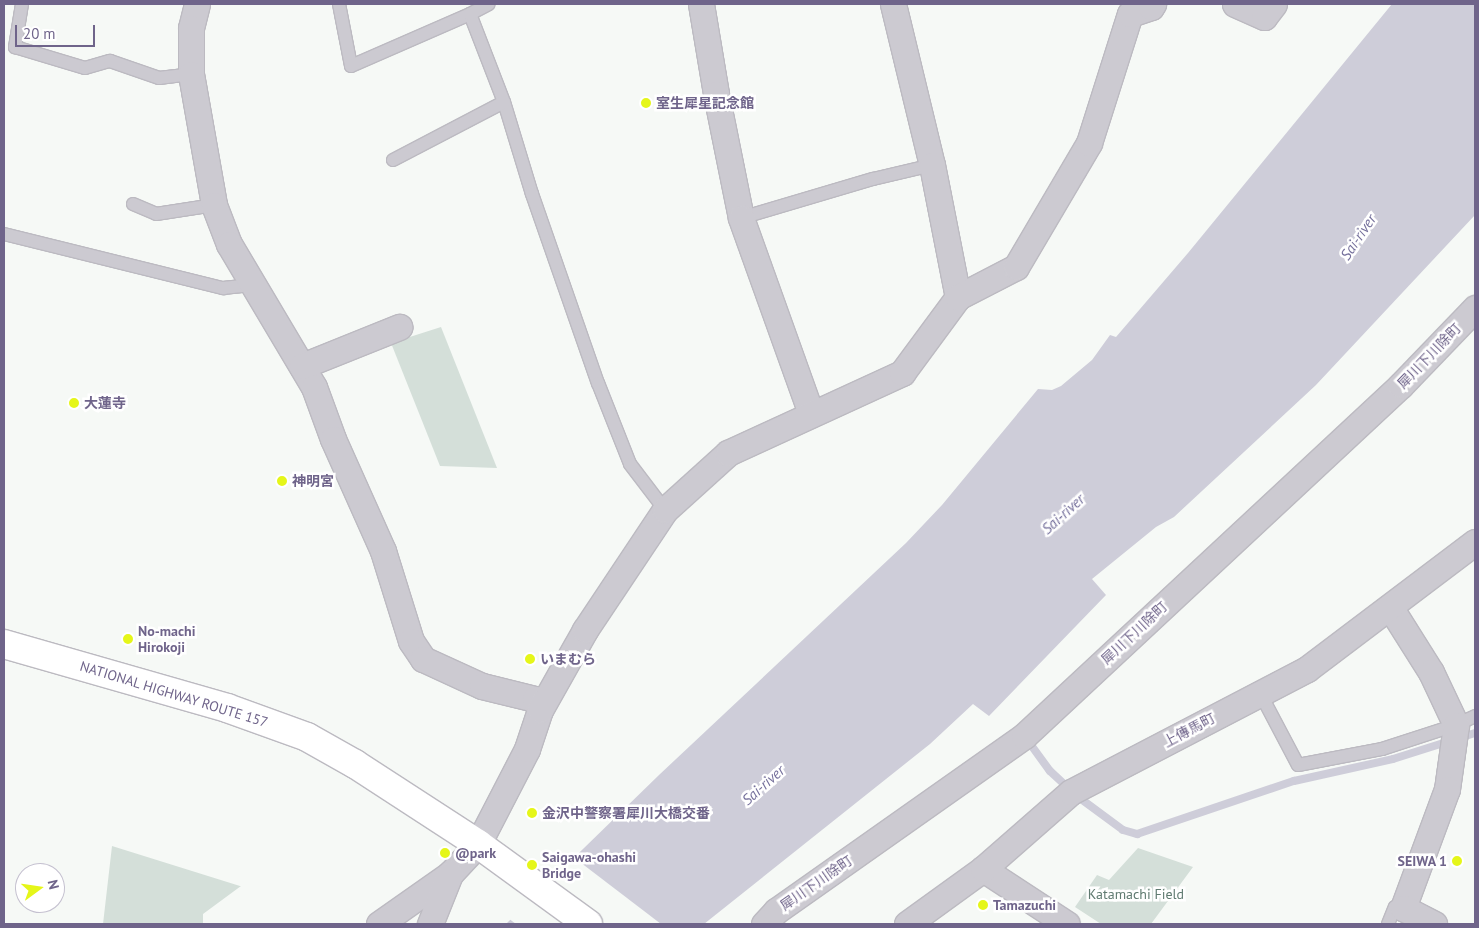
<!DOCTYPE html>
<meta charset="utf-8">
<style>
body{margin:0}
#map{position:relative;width:1479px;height:928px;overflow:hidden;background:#f6f9f6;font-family:"PT Sans","Noto Sans JP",sans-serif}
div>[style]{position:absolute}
.green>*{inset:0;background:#d4dfd9}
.water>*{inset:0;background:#cecdd9}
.pier>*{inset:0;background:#f6f9f6}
.stream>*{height:8px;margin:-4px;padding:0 4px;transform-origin:4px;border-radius:4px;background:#cecdd9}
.roads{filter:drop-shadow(1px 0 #bcbac1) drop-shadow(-1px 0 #bcbac1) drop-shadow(0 1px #bcbac1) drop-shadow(0 -1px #bcbac1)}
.lane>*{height:12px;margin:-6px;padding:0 6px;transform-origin:6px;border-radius:6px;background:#cccad1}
.street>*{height:25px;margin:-12.5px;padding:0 12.5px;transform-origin:12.5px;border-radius:12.5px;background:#cccad1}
.highway>*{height:28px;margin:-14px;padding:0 14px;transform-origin:14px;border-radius:14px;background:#fff}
.dots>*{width:14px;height:14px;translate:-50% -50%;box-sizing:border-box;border:2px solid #fff;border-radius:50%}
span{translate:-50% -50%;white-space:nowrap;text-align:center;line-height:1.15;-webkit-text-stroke:5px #fff;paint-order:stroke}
.poi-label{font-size:14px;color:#6f648a;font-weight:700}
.left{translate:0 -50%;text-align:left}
.right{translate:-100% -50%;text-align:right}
.street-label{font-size:14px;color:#6f648a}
.park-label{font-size:14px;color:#607b71}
.water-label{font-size:15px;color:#746f9b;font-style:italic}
.frame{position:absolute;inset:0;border:5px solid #6f648a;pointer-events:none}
.north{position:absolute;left:15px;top:863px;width:50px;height:50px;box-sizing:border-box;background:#fff;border:1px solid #c5c1d0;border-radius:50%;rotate:76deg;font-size:14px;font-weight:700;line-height:20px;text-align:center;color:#6f648a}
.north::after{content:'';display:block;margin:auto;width:18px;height:22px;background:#e5f619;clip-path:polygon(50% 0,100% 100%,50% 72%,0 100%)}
.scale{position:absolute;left:15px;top:25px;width:80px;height:22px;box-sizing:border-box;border:2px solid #6f648a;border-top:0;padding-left:6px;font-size:15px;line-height:18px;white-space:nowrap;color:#6f648a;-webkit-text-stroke:4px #fff;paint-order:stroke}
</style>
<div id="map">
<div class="green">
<i style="clip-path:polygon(441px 327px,497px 468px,440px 466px,391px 343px)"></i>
<i style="clip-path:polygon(112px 846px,240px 886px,241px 886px,203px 914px,203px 924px,103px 924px)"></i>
<i style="clip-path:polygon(1138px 848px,1193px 867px,1151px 924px,1101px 924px,1075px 907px,1097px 875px,1109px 880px)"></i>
</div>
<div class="water">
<i style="clip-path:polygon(1392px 4px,1475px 4px,1475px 215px,1316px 385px,1174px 517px,1156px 527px,1092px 579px,1106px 595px,989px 716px,973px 704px,930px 744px,704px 924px,506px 924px,659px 775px,906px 543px,942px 505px,1038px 389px,1052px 390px,1061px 386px,1092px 360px,1110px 335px,1116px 337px,1188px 253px)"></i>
</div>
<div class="pier">
<i style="clip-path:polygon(572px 856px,661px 924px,516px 924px,508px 918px)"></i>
</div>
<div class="stream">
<i style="left:1031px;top:745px;width:32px;rotate:54deg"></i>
<i style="left:1050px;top:771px;width:23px;rotate:43deg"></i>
<i style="left:1081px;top:799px;width:52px;rotate:36.4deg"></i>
<i style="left:1123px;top:830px;width:15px;rotate:16deg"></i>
<i style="left:1137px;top:834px;width:166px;rotate:-18.7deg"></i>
<i style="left:1294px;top:781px;width:101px;rotate:-12.5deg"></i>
<i style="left:1393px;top:759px;width:86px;rotate:-17.6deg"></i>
</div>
<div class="roads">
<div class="lane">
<i style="left:22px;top:4px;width:44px;rotate:99.2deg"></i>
<i style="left:15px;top:47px;width:73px;rotate:16.7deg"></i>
<i style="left:85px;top:68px;width:26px;rotate:-16deg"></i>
<i style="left:110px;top:61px;width:52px;rotate:19.1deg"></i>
<i style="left:159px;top:78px;width:32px;rotate:-7deg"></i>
<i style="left:339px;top:4px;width:63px;rotate:79deg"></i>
<i style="left:351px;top:66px;width:130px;rotate:-23.6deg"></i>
<i style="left:470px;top:14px;width:94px;rotate:68.9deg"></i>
<i style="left:504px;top:102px;width:96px;rotate:73.1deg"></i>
<i style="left:532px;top:194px;width:200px;rotate:70.8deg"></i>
<i style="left:598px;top:383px;width:87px;rotate:68.4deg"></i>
<i style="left:630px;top:464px;width:58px;rotate:52.7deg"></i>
<i style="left:470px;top:14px;width:21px;rotate:-28deg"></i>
<i style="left:393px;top:160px;width:125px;rotate:-27.6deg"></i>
<i style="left:133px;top:204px;width:25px;rotate:23deg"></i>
<i style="left:156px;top:214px;width:59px;rotate:-8.8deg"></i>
<i style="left:741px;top:218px;width:138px;rotate:-16.5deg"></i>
<i style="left:873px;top:179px;width:61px;rotate:-13.3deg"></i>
<i style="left:4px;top:234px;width:226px;rotate:13.9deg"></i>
<i style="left:223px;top:288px;width:31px;rotate:-6deg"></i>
<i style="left:1260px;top:693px;width:81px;rotate:62.2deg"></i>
<i style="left:1298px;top:765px;width:86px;rotate:-10.8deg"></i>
<i style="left:1382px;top:749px;width:78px;rotate:-18deg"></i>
<i style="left:1456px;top:725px;width:21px;rotate:-25deg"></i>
<i style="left:1388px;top:924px;width:18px;rotate:-68deg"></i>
<i style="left:1395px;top:907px;width:8px;rotate:7deg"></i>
</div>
<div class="street">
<i style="left:197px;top:4px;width:25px;rotate:104deg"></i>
<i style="left:191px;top:28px;width:46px;rotate:90deg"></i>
<i style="left:191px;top:74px;width:133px;rotate:80deg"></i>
<i style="left:214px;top:205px;width:42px;rotate:69deg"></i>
<i style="left:229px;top:244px;width:166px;rotate:59.3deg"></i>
<i style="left:314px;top:387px;width:55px;rotate:69.9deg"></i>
<i style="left:333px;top:439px;width:123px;rotate:65.9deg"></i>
<i style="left:383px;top:551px;width:94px;rotate:72.7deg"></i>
<i style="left:411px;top:641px;width:22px;rotate:56deg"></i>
<i style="left:423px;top:659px;width:65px;rotate:24.6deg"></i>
<i style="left:482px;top:686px;width:55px;rotate:13.8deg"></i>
<i style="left:535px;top:699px;width:12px;rotate:66deg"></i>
<i style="left:701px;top:4px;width:91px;rotate:80.5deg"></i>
<i style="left:716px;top:94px;width:126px;rotate:78.6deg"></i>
<i style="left:741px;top:218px;width:207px;rotate:70.3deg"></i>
<i style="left:893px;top:4px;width:166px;rotate:76.4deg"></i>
<i style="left:932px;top:165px;width:135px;rotate:78.9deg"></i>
<i style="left:1235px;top:4px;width:32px;rotate:24deg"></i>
<i style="left:1264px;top:17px;width:16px;rotate:-52deg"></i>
<i style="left:302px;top:366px;width:105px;rotate:-21.9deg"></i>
<i style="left:1390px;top:607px;width:77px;rotate:57.8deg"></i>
<i style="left:1431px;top:672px;width:59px;rotate:64.7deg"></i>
<i style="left:1456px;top:725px;width:65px;rotate:98deg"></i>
<i style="left:1447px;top:789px;width:127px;rotate:110.3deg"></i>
<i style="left:1403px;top:908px;width:35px;rotate:27deg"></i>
<i style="left:983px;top:869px;width:100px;rotate:33.2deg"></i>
<i style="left:379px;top:924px;width:87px;rotate:-35.2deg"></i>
<i style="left:450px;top:874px;width:41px;rotate:-47deg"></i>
<i style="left:478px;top:844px;width:107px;rotate:-62.7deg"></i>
<i style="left:527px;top:749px;width:41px;rotate:-71.6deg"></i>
<i style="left:540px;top:710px;width:92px;rotate:-60.6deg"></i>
<i style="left:585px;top:630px;width:144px;rotate:-56.3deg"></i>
<i style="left:665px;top:510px;width:85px;rotate:-42.1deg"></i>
<i style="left:728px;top:453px;width:192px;rotate:-24.7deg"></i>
<i style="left:902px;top:373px;width:94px;rotate:-53.6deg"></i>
<i style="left:958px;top:297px;width:65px;rotate:-27.3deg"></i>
<i style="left:1016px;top:267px;width:144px;rotate:-59.5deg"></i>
<i style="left:1089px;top:143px;width:135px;rotate:-72.4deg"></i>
<i style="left:1130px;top:14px;width:22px;rotate:-18deg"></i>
<i style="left:1151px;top:7px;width:4px;rotate:-56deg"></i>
<i style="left:430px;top:924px;width:54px;rotate:-68.2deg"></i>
<i style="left:764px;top:924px;width:18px;rotate:-47deg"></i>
<i style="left:776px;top:911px;width:304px;rotate:-35.2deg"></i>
<i style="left:1024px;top:736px;width:515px;rotate:-42.95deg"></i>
<i style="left:1401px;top:385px;width:107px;rotate:-46.1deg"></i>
<i style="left:907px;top:924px;width:94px;rotate:-35.9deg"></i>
<i style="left:983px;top:869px;width:117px;rotate:-41.2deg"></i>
<i style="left:1071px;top:792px;width:266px;rotate:-27.5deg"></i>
<i style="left:1307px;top:669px;width:211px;rotate:-37.1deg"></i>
</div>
<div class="highway">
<i style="left:4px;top:644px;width:232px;rotate:16deg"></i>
<i style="left:227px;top:708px;width:85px;rotate:19.9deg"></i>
<i style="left:307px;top:737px;width:55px;rotate:29.4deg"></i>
<i style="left:355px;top:764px;width:147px;rotate:33deg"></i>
<i style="left:478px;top:844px;width:136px;rotate:36deg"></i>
</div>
</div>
<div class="dots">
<i style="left:646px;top:103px;background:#e5f619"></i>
<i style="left:74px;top:403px;background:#e5f619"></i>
<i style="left:282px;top:481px;background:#e5f619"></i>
<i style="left:128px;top:639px;background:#e5f619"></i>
<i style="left:530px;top:659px;background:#e5f619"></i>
<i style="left:532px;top:813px;background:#e5f619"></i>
<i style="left:445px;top:853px;background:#e5f619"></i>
<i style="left:1457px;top:861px;background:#e5f619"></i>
<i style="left:532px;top:865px;background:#e5f619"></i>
<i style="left:983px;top:905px;background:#e5f619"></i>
</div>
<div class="poi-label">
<span class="left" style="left:656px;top:103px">室生犀星記念館</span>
<span class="left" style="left:84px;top:403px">大蓮寺</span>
<span class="left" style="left:292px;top:481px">神明宮</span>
<span class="left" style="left:138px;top:639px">No-machi<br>Hirokoji</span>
<span class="left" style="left:540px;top:659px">いまむら</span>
<span class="left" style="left:542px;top:813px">金沢中警察署犀川大橋交番</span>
<span class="left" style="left:455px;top:853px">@park</span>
<span class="left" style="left:542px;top:865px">Saigawa-ohashi<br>Bridge</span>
<span class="right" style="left:1447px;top:861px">SEIWA 1</span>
<span class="left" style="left:993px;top:905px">Tamazuchi</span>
</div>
<div class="street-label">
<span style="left:1429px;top:356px;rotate:-46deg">犀川下川除町</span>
<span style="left:1134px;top:633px;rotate:-43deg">犀川下川除町</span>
<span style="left:174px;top:694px;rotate:17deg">NATIONAL HIGHWAY ROUTE 157</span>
<span style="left:1189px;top:730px;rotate:-28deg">上傳馬町</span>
<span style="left:816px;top:883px;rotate:-35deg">犀川下川除町</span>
</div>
<div class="park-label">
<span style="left:1136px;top:894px">Katamachi Field</span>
</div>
<div class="water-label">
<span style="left:1358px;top:237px;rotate:-56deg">Sai-river</span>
<span style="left:1063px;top:514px;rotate:-42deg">Sai-river</span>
<span style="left:763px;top:785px;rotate:-42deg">Sai-river</span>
</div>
<div class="frame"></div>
<div class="north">N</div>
<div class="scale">20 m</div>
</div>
